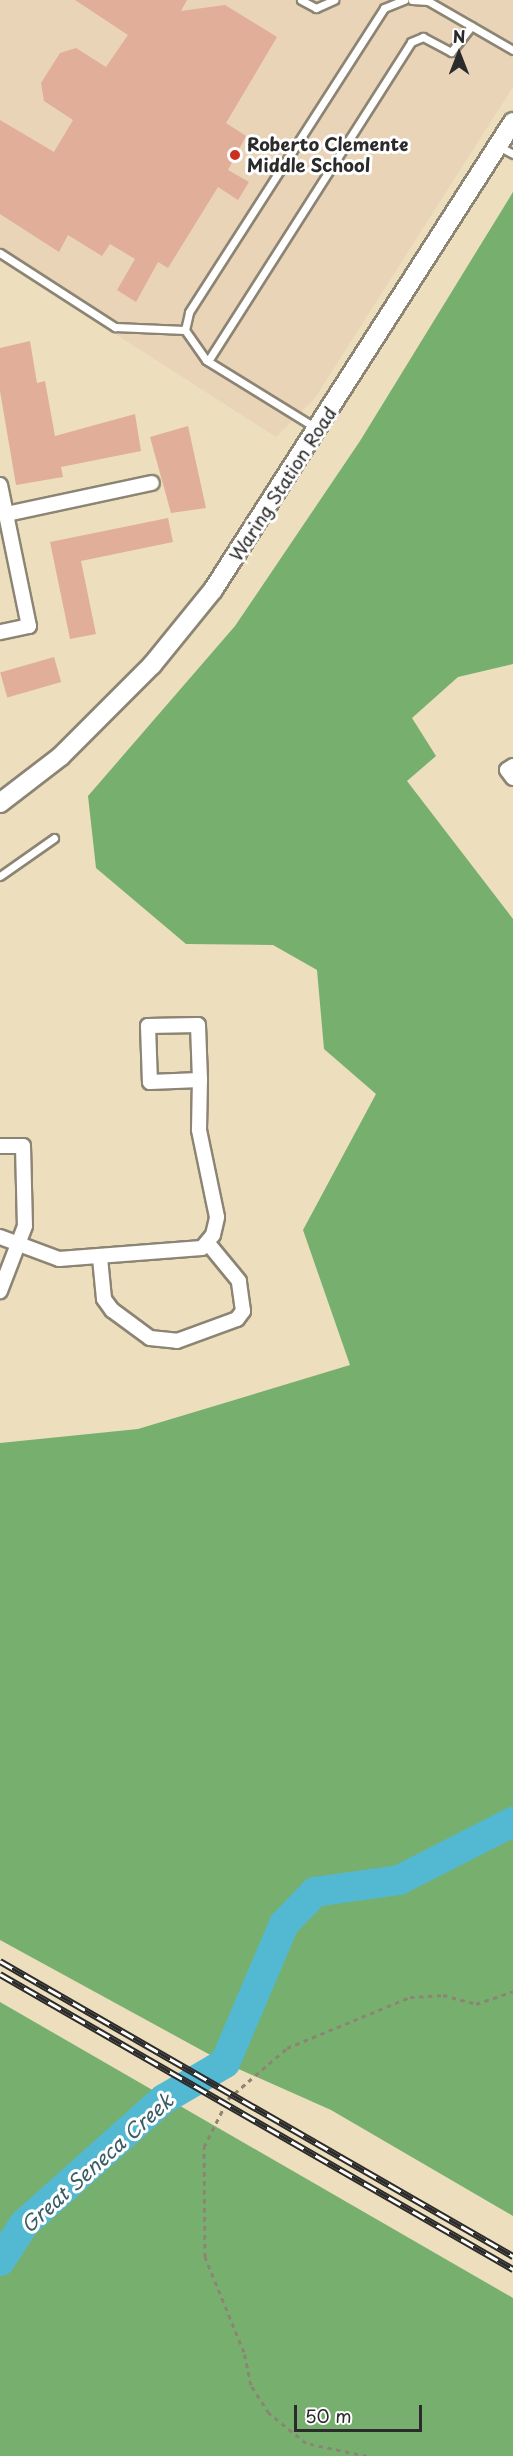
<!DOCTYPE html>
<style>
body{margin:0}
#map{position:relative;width:513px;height:2456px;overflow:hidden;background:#eddfbd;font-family:"Playpen Sans",sans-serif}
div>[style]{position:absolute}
.built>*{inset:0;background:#e9d4b8}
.forest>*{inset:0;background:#77b06e}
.river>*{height:30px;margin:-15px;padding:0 15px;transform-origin:15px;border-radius:15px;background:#53b9d2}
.building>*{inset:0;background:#e0ae99;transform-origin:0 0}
.path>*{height:3px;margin-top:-1.5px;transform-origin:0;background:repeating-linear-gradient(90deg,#8c8574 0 4.5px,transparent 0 9px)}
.roads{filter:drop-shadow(2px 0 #8c8574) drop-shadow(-2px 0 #8c8574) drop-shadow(0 2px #8c8574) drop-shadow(0 -2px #8c8574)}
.service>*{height:7px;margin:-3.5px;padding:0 3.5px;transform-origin:3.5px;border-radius:3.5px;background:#fff}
.minor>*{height:14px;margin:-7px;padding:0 7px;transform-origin:7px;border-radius:7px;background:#fff}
.tertiary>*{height:18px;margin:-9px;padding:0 9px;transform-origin:9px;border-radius:9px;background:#fff}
.rail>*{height:7px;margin-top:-3.5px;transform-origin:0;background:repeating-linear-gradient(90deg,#fff 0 14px,#2b2b2b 0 28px);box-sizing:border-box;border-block:2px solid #2b2b2b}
.dots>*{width:16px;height:16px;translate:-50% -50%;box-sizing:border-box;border:3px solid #fff;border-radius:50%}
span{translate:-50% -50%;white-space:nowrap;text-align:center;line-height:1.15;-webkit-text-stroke:6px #fff;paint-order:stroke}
.poi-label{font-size:18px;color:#2b2b2b;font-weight:700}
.left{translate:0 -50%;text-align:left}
.street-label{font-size:18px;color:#2b2b2b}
.water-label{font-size:20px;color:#395d65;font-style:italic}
.north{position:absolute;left:429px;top:24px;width:60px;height:60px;-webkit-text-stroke:4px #fff;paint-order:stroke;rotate:0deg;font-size:16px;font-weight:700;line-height:24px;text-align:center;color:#2b2b2b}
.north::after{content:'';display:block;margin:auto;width:21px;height:27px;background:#2b2b2b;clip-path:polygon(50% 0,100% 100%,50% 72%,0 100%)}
.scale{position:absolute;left:294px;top:2405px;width:128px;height:27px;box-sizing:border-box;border:3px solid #2b2b2b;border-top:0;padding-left:8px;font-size:18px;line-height:21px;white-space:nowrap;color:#2b2b2b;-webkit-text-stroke:4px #fff;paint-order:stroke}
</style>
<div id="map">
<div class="built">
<i style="clip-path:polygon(0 0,513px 0,513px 87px,315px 398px,276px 437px,0 260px)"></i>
</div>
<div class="forest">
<i style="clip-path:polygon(513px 192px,513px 664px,458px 677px,412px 718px,436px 756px,407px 781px,513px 919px,513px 2216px,331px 2110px,225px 2063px,0 1940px,0 1443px,138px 1429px,350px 1365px,303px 1230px,376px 1094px,324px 1049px,317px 970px,273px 945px,186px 944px,96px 868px,88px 796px,235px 626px,360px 441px)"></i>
<i style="clip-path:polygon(0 2002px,513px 2298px,513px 2456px,0 2456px)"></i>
</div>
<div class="river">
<i style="left:0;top:2261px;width:44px;rotate:-57deg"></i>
<i style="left:24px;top:2224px;width:188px;rotate:-41.8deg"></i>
<i style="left:164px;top:2099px;width:71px;rotate:-30.5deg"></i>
<i style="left:225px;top:2063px;width:151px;rotate:-67deg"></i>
<i style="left:284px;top:1924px;width:45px;rotate:-45.9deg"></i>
<i style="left:315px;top:1892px;width:85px;rotate:-8.1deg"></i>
<i style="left:399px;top:1880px;width:128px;rotate:-27deg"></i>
</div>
<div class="building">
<i style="clip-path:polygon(75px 0,187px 0,181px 11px,225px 5px,277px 37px,226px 123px,246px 136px,228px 170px,249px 182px,238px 200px,218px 187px,168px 268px,158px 262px,136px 302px,117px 290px,135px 259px,110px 244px,102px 256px,68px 235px,59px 252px,0 214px,0 120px,54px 152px,73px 120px,44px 101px,41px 83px,60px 53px,76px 48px,106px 67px,128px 35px)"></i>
<i style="clip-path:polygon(30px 341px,37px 383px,45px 381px,55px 436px,135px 414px,141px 451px,61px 467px,63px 477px,16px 485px,0 391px,0 348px)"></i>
<i style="clip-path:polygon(188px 426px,206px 508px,171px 513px,150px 437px)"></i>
<i style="clip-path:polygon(168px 518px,173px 542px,81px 561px,96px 634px,70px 639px,50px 542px)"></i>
<i style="left:54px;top:657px;width:26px;height:56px;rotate:74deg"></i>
</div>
<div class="path">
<i style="left:367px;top:2456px;width:62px;rotate:-168deg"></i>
<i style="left:306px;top:2443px;width:48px;rotate:-141deg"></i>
<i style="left:269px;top:2413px;width:33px;rotate:-123deg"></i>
<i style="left:251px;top:2385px;width:34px;rotate:-102deg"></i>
<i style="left:244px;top:2352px;width:103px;rotate:-112.3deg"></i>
<i style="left:205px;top:2257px;width:110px;rotate:-90.5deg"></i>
<i style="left:204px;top:2147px;width:54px;rotate:-63.4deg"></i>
<i style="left:228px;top:2099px;width:78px;rotate:-40.8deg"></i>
<i style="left:287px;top:2048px;width:133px;rotate:-22.5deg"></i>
<i style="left:410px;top:1997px;width:33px;rotate:-3deg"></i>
<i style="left:443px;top:1995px;width:34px;rotate:15deg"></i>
<i style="left:476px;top:2004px;width:39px;rotate:-19deg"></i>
</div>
<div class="roads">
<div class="service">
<i style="left:301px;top:0;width:17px;rotate:28deg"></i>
<i style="left:316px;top:8px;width:20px;rotate:-24deg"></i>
<i style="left:412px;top:0;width:16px;rotate:4deg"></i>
<i style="left:428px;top:1px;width:98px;rotate:30deg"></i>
<i style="left:500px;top:147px;width:15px;rotate:28deg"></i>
<i style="left:0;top:253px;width:137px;rotate:32.8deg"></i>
<i style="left:115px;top:327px;width:70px;rotate:2.5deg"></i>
<i style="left:208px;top:361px;width:378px;rotate:-57.5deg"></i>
<i style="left:411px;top:42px;width:13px;rotate:-23deg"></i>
<i style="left:423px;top:37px;width:32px;rotate:28deg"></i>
<i style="left:451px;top:52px;width:33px;rotate:-52deg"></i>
<i style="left:316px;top:428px;width:129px;rotate:-148.3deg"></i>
<i style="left:206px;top:360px;width:37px;rotate:-125deg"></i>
<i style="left:185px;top:330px;width:18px;rotate:-77deg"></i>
<i style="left:189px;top:312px;width:361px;rotate:-57.3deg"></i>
<i style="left:384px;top:8px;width:22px;rotate:-22deg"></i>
<i style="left:0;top:876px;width:66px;rotate:-35.1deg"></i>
</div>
<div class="minor">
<i style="left:0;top:485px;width:144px;rotate:78.4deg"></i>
<i style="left:29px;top:626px;width:30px;rotate:168deg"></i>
<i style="left:7px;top:514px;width:148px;rotate:-12.1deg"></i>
<i style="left:513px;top:766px;width:7px;rotate:146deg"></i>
<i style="left:507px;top:770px;width:10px;rotate:53deg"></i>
<i style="left:0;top:1146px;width:23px"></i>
<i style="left:23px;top:1146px;width:80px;rotate:88.6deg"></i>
<i style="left:25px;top:1226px;width:70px;rotate:111deg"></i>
<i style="left:0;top:1237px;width:63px;rotate:20.4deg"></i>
<i style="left:59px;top:1259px;width:143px;rotate:-4.4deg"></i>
<i style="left:202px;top:1248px;width:17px;rotate:-50deg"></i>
<i style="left:213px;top:1235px;width:18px;rotate:-77deg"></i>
<i style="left:217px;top:1217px;width:89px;rotate:-101.7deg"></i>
<i style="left:199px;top:1130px;width:50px;rotate:-88.9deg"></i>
<i style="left:200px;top:1080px;width:55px;rotate:-92.1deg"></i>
<i style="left:198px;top:1025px;width:50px;rotate:178.9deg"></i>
<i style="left:148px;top:1026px;width:56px;rotate:88deg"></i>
<i style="left:150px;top:1082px;width:50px;rotate:-2.3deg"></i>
<i style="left:100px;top:1258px;width:41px;rotate:84.4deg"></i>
<i style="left:104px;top:1299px;width:14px;rotate:54deg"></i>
<i style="left:112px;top:1310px;width:47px;rotate:36.4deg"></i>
<i style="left:150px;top:1338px;width:27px;rotate:6deg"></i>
<i style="left:177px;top:1341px;width:64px;rotate:-20.1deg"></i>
<i style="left:237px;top:1319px;width:10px;rotate:-53deg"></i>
<i style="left:243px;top:1311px;width:30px;rotate:-98deg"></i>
<i style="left:239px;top:1281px;width:50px;rotate:-129.4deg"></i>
</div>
<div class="tertiary">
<i style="left:0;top:803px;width:77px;rotate:-37.6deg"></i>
<i style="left:61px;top:756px;width:129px;rotate:-45deg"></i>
<i style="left:152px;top:665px;width:97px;rotate:-50.9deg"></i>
<i style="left:213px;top:590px;width:556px;rotate:-57.34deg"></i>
</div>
</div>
<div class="rail">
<i style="left:0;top:1961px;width:592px;rotate:29.9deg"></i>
<i style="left:0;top:1974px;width:592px;rotate:29.9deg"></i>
</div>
<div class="dots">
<i style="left:235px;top:155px;background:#c8321e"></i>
</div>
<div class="poi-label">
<span class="left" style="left:247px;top:155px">Roberto Clemente<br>Middle School</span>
</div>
<div class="street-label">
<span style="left:283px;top:484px;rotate:-57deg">Waring Station Road</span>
</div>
<div class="water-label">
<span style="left:97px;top:2163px;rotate:-42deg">Great Seneca Creek</span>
</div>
<div class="north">N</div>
<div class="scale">50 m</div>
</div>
